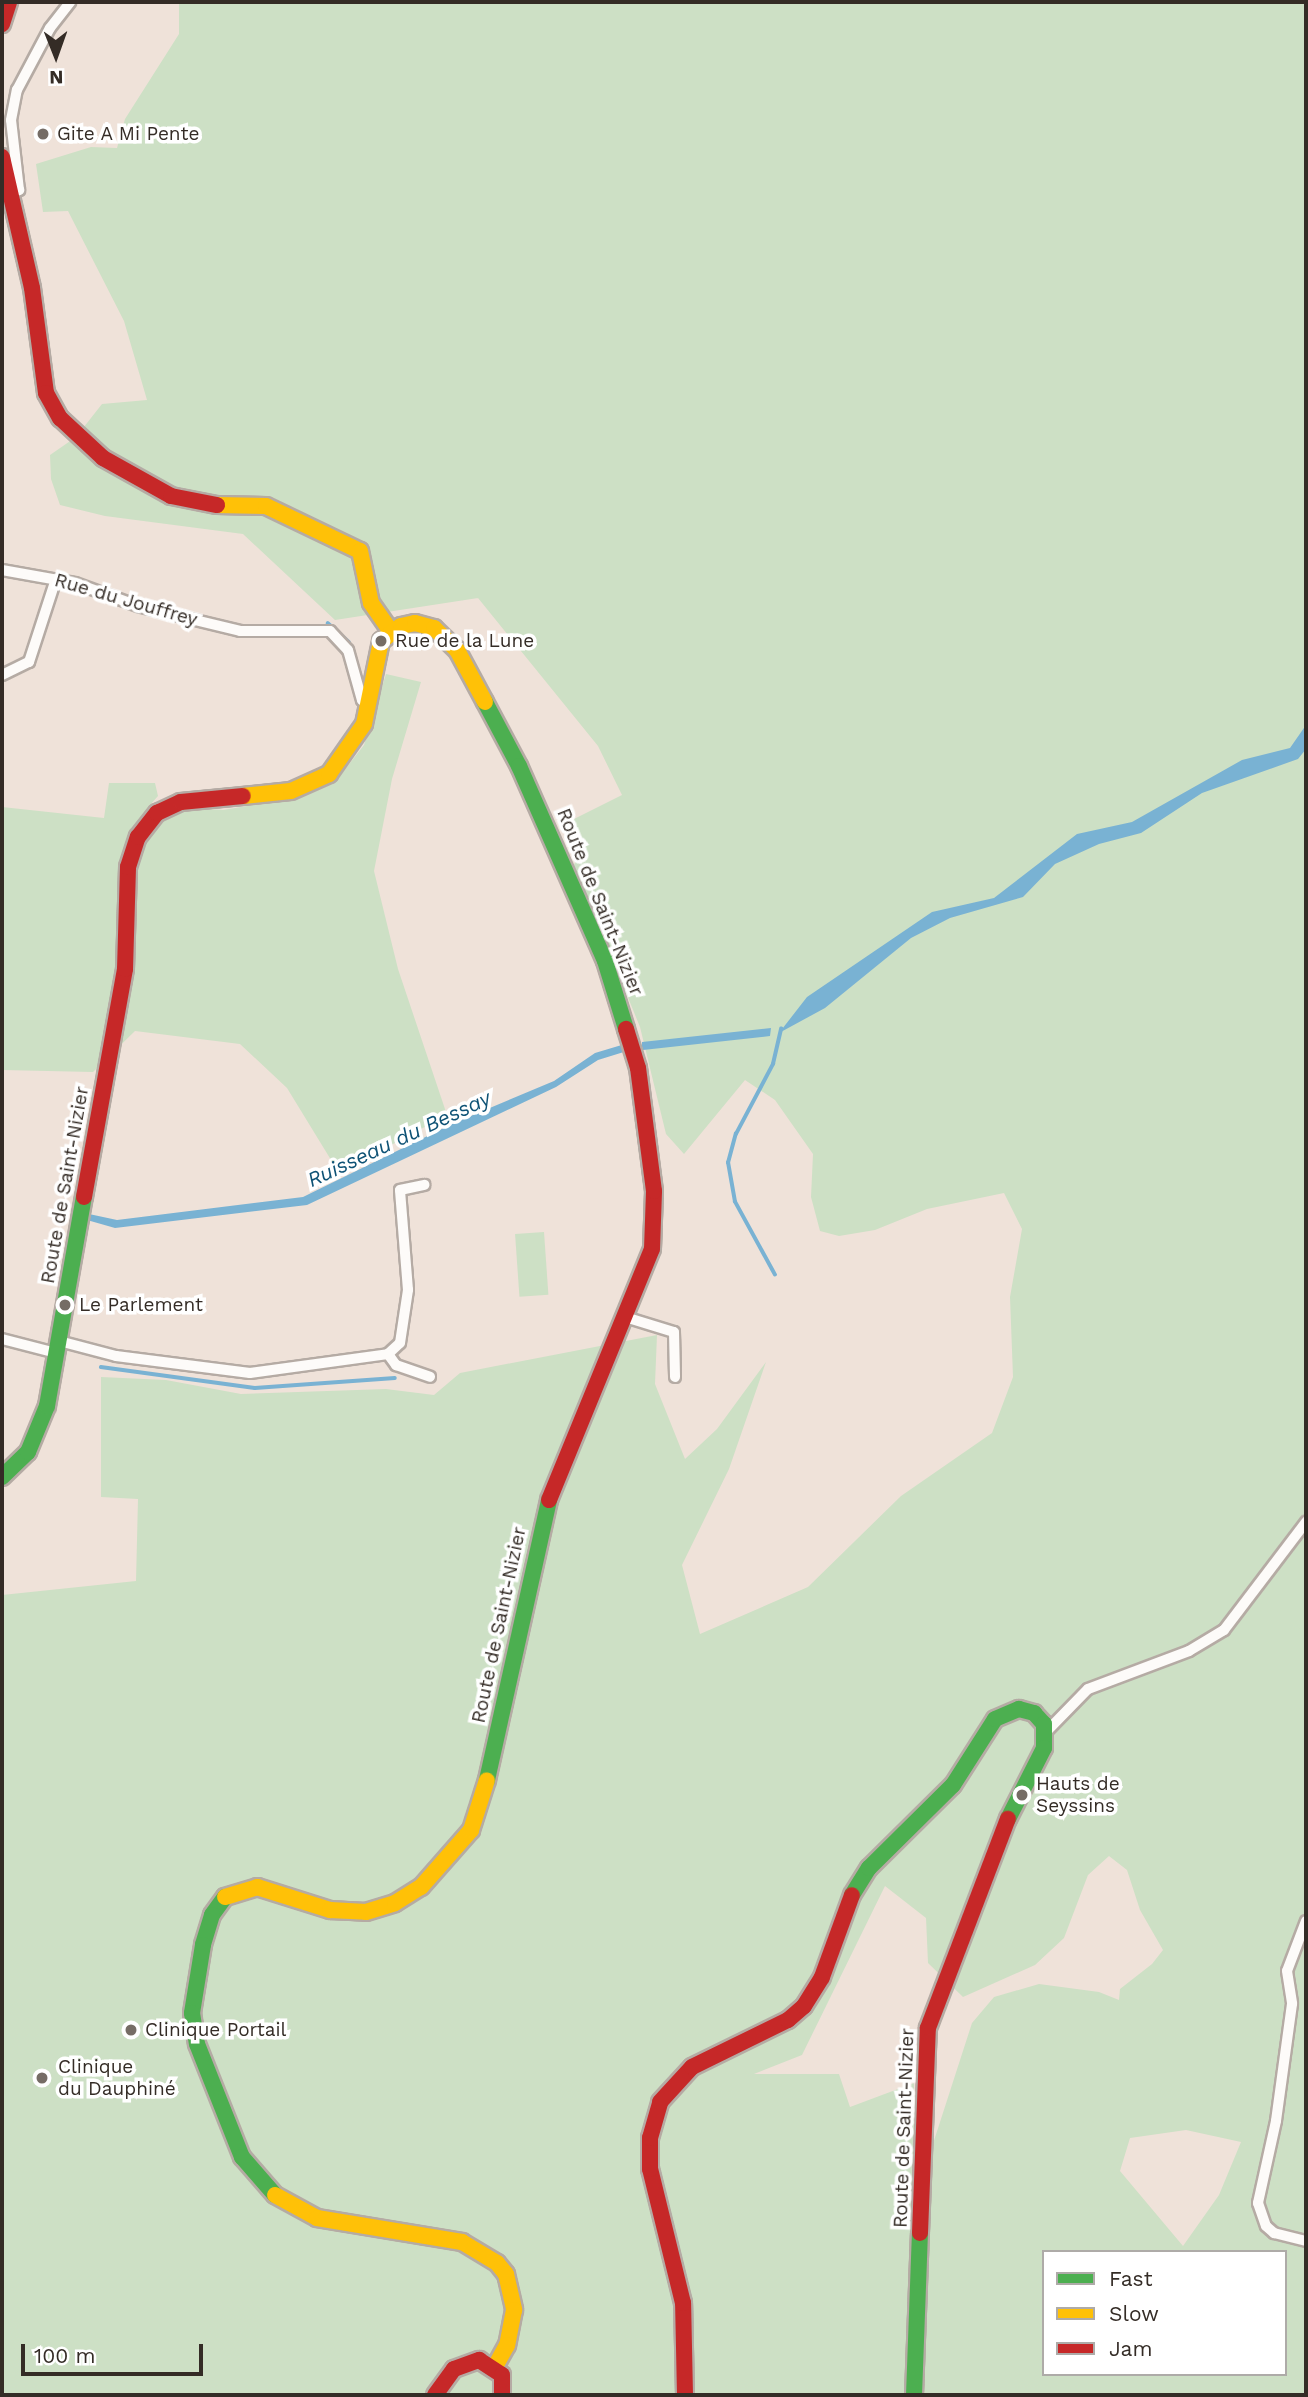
<!DOCTYPE html>
<meta charset="utf-8">
<style>
body{margin:0}
#map{position:relative;width:1308px;height:2397px;overflow:hidden;background:#efe2d9;font-family:"Work Sans",sans-serif}
div>[style]{position:absolute}
.green>*{inset:0;background:#cde0c5;transform-origin:0 0}
.water>*{inset:0;background:#79b2d3}
.stream>*{height:3.5px;margin:-1.75px;padding:0 1.75px;transform-origin:1.75px;border-radius:1.75px;background:#79b2d3}
.roads{filter:drop-shadow(2px 0 #b5aba4) drop-shadow(-2px 0 #b5aba4) drop-shadow(0 2px #b5aba4) drop-shadow(0 -2px #b5aba4)}
.street>*{height:10px;margin:-5px;padding:0 5px;transform-origin:5px;border-radius:5px;background:#fdfbf9}
.fast>*{height:16px;margin:-8px;padding:0 8px;transform-origin:8px;border-radius:8px;background:#4caf50}
.slow>*{height:16px;margin:-8px;padding:0 8px;transform-origin:8px;border-radius:8px;background:#ffc107}
.jam>*{height:16px;margin:-8px;padding:0 8px;transform-origin:8px;border-radius:8px;background:#c62828}
.dots>*{width:19px;height:19px;translate:-50% -50%;box-sizing:border-box;border:4px solid #fff;border-radius:50%}
span{translate:-50% -50%;white-space:nowrap;text-align:center;line-height:1.15;-webkit-text-stroke:7px #fff;paint-order:stroke}
.poi-label{font-size:19px;color:#342c26}
.left{translate:0 -50%;text-align:left}
.street-label{font-size:19px;color:#342c26}
.water-label{font-size:21px;color:#0e5275;font-style:italic}
.frame{position:absolute;inset:0;border:4px solid #342c26;pointer-events:none}
.legend{position:absolute;left:1042px;top:2250px;width:245px;height:126px;box-sizing:border-box;background:#fff;border:2px solid #aeaba8;margin:0;padding:9px 12px;list-style:none;font-size:21px;color:#342c26}
.legend li{display:flex;align-items:center;gap:14px;height:35px}
.legend b{width:35px;border:2px solid #aeaba8}
.north{position:absolute;left:21px;top:21px;width:70px;height:70px;-webkit-text-stroke:5px #fff;paint-order:stroke;rotate:179deg;font-size:19px;font-weight:700;line-height:28px;text-align:center;color:#342c26}
.north::after{content:'';display:block;margin:auto;width:24px;height:32px;background:#342c26;clip-path:polygon(50% 0,100% 100%,50% 72%,0 100%)}
.scale{position:absolute;left:21px;top:2344px;width:182px;height:32px;box-sizing:border-box;border:4px solid #342c26;border-top:0;padding-left:9px;font-size:21px;line-height:24px;white-space:nowrap;color:#342c26;-webkit-text-stroke:5px #fff;paint-order:stroke}
</style>
<div id="map">
<div class="green">
<i style="clip-path:polygon(evenodd,179px 2px,1306px 2px,1306px 2395px,2px 2395px,2px 1595px,136px 1581px,138px 1499px,101px 1497px,101px 1377px,166px 1380px,241px 1394px,386px 1389px,434px 1395px,460px 1373px,657px 1335px,655px 1384px,685px 1459px,717px 1429px,766px 1362px,729px 1469px,682px 1565px,700px 1634px,808px 1587px,901px 1496px,992px 1433px,1013px 1377px,1010px 1297px,1022px 1229px,1004px 1193px,927px 1209px,875px 1230px,839px 1236px,820px 1231px,811px 1197px,813px 1154px,775px 1100px,745px 1080px,684px 1154px,666px 1134px,640px 1027px,574px 865px,579px 854px,572px 820px,622px 795px,598px 746px,478px 598px,335px 620px,243px 534px,105px 516px,60px 505px,51px 479px,50px 455px,76px 437px,102px 404px,147px 400px,124px 321px,68px 211px,43px 212px,36px 164px,91px 147px,117px 148px,125px 119px,179px 34px,179px 2px,1109px 1856px,1127px 1870px,1140px 1910px,1163px 1950px,1152px 1964px,1120px 1989px,1119px 2000px,1099px 1992px,1039px 1984px,994px 1997px,972px 2023px,930px 2153px,915px 2149px,914px 2083px,850px 2107px,839px 2074px,754px 2074px,802px 2055px,885px 1886px,926px 1918px,928px 1963px,963px 1997px,1035px 1965px,1064px 1938px,1088px 1875px,1109px 1856px,179px 2px,1186px 2130px,1241px 2142px,1219px 2195px,1183px 2246px,1120px 2171px,1130px 2138px,1186px 2130px,179px 2px,1044px 2252px,1285px 2252px,1285px 2374px,1044px 2374px,1044px 2252px)"></i>
<i style="clip-path:polygon(386px 674px,421px 682px,392px 779px,374px 871px,398px 969px,447px 1115px,339px 1173px,287px 1088px,240px 1044px,135px 1031px,93px 1072px,2px 1070px,2px 807px,104px 818px,109px 783px,155px 783px,158px 796px,150px 805px,223px 810px,301px 797px,343px 772px,364px 745px)"></i>
<i style="left:544px;top:1232px;width:63px;height:29px;rotate:86deg"></i>
</div>
<div class="water">
<i style="clip-path:polygon(1306px 725px,1306px 749px,1298px 759px,1202px 793px,1141px 833px,1099px 844px,1055px 864px,1023px 897px,950px 918px,911px 938px,825px 1008px,779px 1033px,807px 997px,932px 912px,994px 898px,1077px 834px,1132px 822px,1242px 760px,1290px 748px)"></i>
<i style="clip-path:polygon(771px 1028px,770px 1036px,643px 1050px,642px 1047px,642px 1042px)"></i>
<i style="clip-path:polygon(625px 1044px,627px 1051px,598px 1060px,556px 1087px,307px 1205px,115px 1228px,87px 1220px,89px 1214px,117px 1220px,303px 1197px,454px 1123px,554px 1081px,595px 1053px)"></i>
</div>
<div class="stream">
<i style="left:328px;top:623px;width:28px;rotate:42deg"></i>
<i style="left:775px;top:1275px;width:83px;rotate:-118.7deg"></i>
<i style="left:735px;top:1202px;width:40px;rotate:-100deg"></i>
<i style="left:728px;top:1163px;width:30px;rotate:-75deg"></i>
<i style="left:736px;top:1134px;width:79px;rotate:-62.1deg"></i>
<i style="left:773px;top:1064px;width:36px;rotate:-77deg"></i>
<i style="left:101px;top:1367px;width:155px;rotate:7.8deg"></i>
<i style="left:255px;top:1388px;width:140px;rotate:-4.1deg"></i>
</div>
<div class="roads">
<div class="street">
<i style="left:12px;top:193px;width:8px;rotate:-23deg"></i>
<i style="left:19px;top:190px;width:70px;rotate:-96.5deg"></i>
<i style="left:11px;top:120px;width:31px;rotate:-79deg"></i>
<i style="left:17px;top:90px;width:70px;rotate:-62deg"></i>
<i style="left:50px;top:28px;width:33px;rotate:-52deg"></i>
<i style="left:2px;top:570px;width:74px;rotate:10.1deg"></i>
<i style="left:75px;top:583px;width:70px;rotate:20deg"></i>
<i style="left:141px;top:607px;width:102px;rotate:13.6deg"></i>
<i style="left:240px;top:631px;width:90px"></i>
<i style="left:330px;top:631px;width:26px;rotate:47deg"></i>
<i style="left:348px;top:650px;width:52px;rotate:74.4deg"></i>
<i style="left:362px;top:700px;width:9px;rotate:36deg"></i>
<i style="left:2px;top:675px;width:30px;rotate:-26deg"></i>
<i style="left:29px;top:662px;width:87px;rotate:-72deg"></i>
<i style="left:625px;top:1317px;width:51px;rotate:17deg"></i>
<i style="left:674px;top:1332px;width:45px;rotate:88.7deg"></i>
<i style="left:2px;top:1339px;width:56px;rotate:14.5deg"></i>
<i style="left:59px;top:1341px;width:59px;rotate:14.7deg"></i>
<i style="left:116px;top:1356px;width:135px;rotate:7.2deg"></i>
<i style="left:250px;top:1373px;width:139px;rotate:-7.8deg"></i>
<i style="left:388px;top:1354px;width:14px;rotate:54deg"></i>
<i style="left:396px;top:1365px;width:36px;rotate:19deg"></i>
<i style="left:388px;top:1354px;width:16px;rotate:-43deg"></i>
<i style="left:400px;top:1343px;width:54px;rotate:-81.4deg"></i>
<i style="left:408px;top:1290px;width:100px;rotate:-94.6deg"></i>
<i style="left:400px;top:1190px;width:25px;rotate:-12deg"></i>
<i style="left:1046px;top:1732px;width:60px;rotate:-45.7deg"></i>
<i style="left:1088px;top:1689px;width:108px;rotate:-20.6deg"></i>
<i style="left:1189px;top:1651px;width:41px;rotate:-31deg"></i>
<i style="left:1224px;top:1630px;width:136px;rotate:-52.8deg"></i>
<i style="left:1306px;top:1921px;width:53px;rotate:110.8deg"></i>
<i style="left:1287px;top:1971px;width:33px;rotate:81deg"></i>
<i style="left:1292px;top:2004px;width:118px;rotate:97.8deg"></i>
<i style="left:1276px;top:2121px;width:84px;rotate:102.4deg"></i>
<i style="left:1258px;top:2203px;width:24px;rotate:71deg"></i>
<i style="left:1266px;top:2226px;width:11px;rotate:41deg"></i>
<i style="left:1274px;top:2233px;width:33px;rotate:14deg"></i>
</div>
<div class="fast">
<i style="left:485px;top:702px;width:72px;rotate:62deg"></i>
<i style="left:519px;top:766px;width:213px;rotate:66.2deg"></i>
<i style="left:605px;top:961px;width:71px;rotate:72.8deg"></i>
<i style="left:2px;top:1477px;width:36px;rotate:-44deg"></i>
<i style="left:28px;top:1452px;width:50px;rotate:-67.6deg"></i>
<i style="left:47px;top:1406px;width:212px;rotate:-80deg"></i>
<i style="left:487px;top:1780px;width:287px;rotate:-77.5deg"></i>
<i style="left:852px;top:1895px;width:32px;rotate:-58deg"></i>
<i style="left:869px;top:1868px;width:118px;rotate:-44.7deg"></i>
<i style="left:953px;top:1785px;width:78px;rotate:-57.5deg"></i>
<i style="left:995px;top:1719px;width:26px;rotate:-23deg"></i>
<i style="left:1019px;top:1709px;width:16px;rotate:15deg"></i>
<i style="left:1034px;top:1713px;width:15px;rotate:48deg"></i>
<i style="left:1044px;top:1724px;width:24px;rotate:90deg"></i>
<i style="left:1044px;top:1748px;width:80px;rotate:116.9deg"></i>
<i style="left:225px;top:1897px;width:22px;rotate:126deg"></i>
<i style="left:212px;top:1915px;width:31px;rotate:107deg"></i>
<i style="left:203px;top:1945px;width:69px;rotate:99.2deg"></i>
<i style="left:192px;top:2013px;width:31px;rotate:81deg"></i>
<i style="left:197px;top:2044px;width:122px;rotate:68.3deg"></i>
<i style="left:242px;top:2157px;width:50px;rotate:49deg"></i>
<i style="left:914px;top:2395px;width:162px;rotate:-87.9deg"></i>
</div>
<div class="slow">
<i style="left:217px;top:505px;width:49px;rotate:1.2deg"></i>
<i style="left:266px;top:506px;width:104px;rotate:25.6deg"></i>
<i style="left:360px;top:551px;width:53px;rotate:78.1deg"></i>
<i style="left:371px;top:603px;width:37px;rotate:55deg"></i>
<i style="left:243px;top:796px;width:48px;rotate:-5.9deg"></i>
<i style="left:291px;top:791px;width:42px;rotate:-24.1deg"></i>
<i style="left:329px;top:774px;width:61px;rotate:-55deg"></i>
<i style="left:364px;top:724px;width:85px;rotate:-78.4deg"></i>
<i style="left:381px;top:641px;width:25px;rotate:-37deg"></i>
<i style="left:401px;top:626px;width:14px;rotate:-12deg"></i>
<i style="left:415px;top:623px;width:20px;rotate:15deg"></i>
<i style="left:434px;top:628px;width:32px;rotate:44deg"></i>
<i style="left:457px;top:650px;width:59px;rotate:61.7deg"></i>
<i style="left:225px;top:1897px;width:34px;rotate:-17deg"></i>
<i style="left:257px;top:1887px;width:77px;rotate:17.5deg"></i>
<i style="left:330px;top:1910px;width:36px;rotate:3deg"></i>
<i style="left:366px;top:1912px;width:30px;rotate:-17deg"></i>
<i style="left:395px;top:1903px;width:31px;rotate:-32deg"></i>
<i style="left:421px;top:1887px;width:76px;rotate:-48.7deg"></i>
<i style="left:471px;top:1830px;width:52px;rotate:-72.3deg"></i>
<i style="left:275px;top:2195px;width:48px;rotate:28.7deg"></i>
<i style="left:317px;top:2218px;width:147px;rotate:9.4deg"></i>
<i style="left:462px;top:2242px;width:41px;rotate:31deg"></i>
<i style="left:497px;top:2263px;width:14px;rotate:51deg"></i>
<i style="left:506px;top:2274px;width:37px;rotate:77deg"></i>
<i style="left:514px;top:2310px;width:36px;rotate:101deg"></i>
<i style="left:507px;top:2345px;width:25px;rotate:119deg"></i>
</div>
<div class="jam">
<i style="left:2px;top:24px;width:23px;rotate:-72deg"></i>
<i style="left:2px;top:157px;width:134px;rotate:77.1deg"></i>
<i style="left:32px;top:288px;width:106px;rotate:82.4deg"></i>
<i style="left:46px;top:393px;width:29px;rotate:61deg"></i>
<i style="left:60px;top:418px;width:59px;rotate:42.9deg"></i>
<i style="left:103px;top:458px;width:78px;rotate:29.2deg"></i>
<i style="left:171px;top:496px;width:47px;rotate:11.1deg"></i>
<i style="left:84px;top:1197px;width:232px;rotate:-79.8deg"></i>
<i style="left:125px;top:969px;width:102px;rotate:-88.3deg"></i>
<i style="left:128px;top:867px;width:32px;rotate:-72deg"></i>
<i style="left:138px;top:837px;width:31px;rotate:-52deg"></i>
<i style="left:157px;top:813px;width:26px;rotate:-25deg"></i>
<i style="left:181px;top:802px;width:62px;rotate:-5.5deg"></i>
<i style="left:549px;top:1500px;width:271px;rotate:-67.7deg"></i>
<i style="left:652px;top:1249px;width:58px;rotate:-88deg"></i>
<i style="left:654px;top:1191px;width:124px;rotate:-97.4deg"></i>
<i style="left:638px;top:1068px;width:41px;rotate:-107.1deg"></i>
<i style="left:920px;top:2233px;width:205px;rotate:-87.8deg"></i>
<i style="left:928px;top:2028px;width:224px;rotate:-69.1deg"></i>
<i style="left:435px;top:2395px;width:32px;rotate:-54deg"></i>
<i style="left:454px;top:2369px;width:27px;rotate:-20deg"></i>
<i style="left:479px;top:2360px;width:27px;rotate:33deg"></i>
<i style="left:502px;top:2375px;width:20px;rotate:90deg"></i>
<i style="left:685px;top:2395px;width:92px;rotate:-91.2deg"></i>
<i style="left:683px;top:2303px;width:138px;rotate:-103.8deg"></i>
<i style="left:650px;top:2169px;width:31px;rotate:-90deg"></i>
<i style="left:650px;top:2138px;width:37px;rotate:-74deg"></i>
<i style="left:660px;top:2102px;width:47px;rotate:-47.6deg"></i>
<i style="left:692px;top:2067px;width:107px;rotate:-26.1deg"></i>
<i style="left:788px;top:2020px;width:21px;rotate:-41deg"></i>
<i style="left:804px;top:2006px;width:34px;rotate:-58deg"></i>
<i style="left:822px;top:1977px;width:87px;rotate:-69.9deg"></i>
</div>
</div>
<div class="dots">
<i style="left:43px;top:134px;background:#756c65"></i>
<i style="left:381px;top:641px;background:#756c65"></i>
<i style="left:65px;top:1305px;background:#756c65"></i>
<i style="left:1022px;top:1795px;background:#756c65"></i>
<i style="left:131px;top:2030px;background:#756c65"></i>
<i style="left:42px;top:2078px;background:#756c65"></i>
</div>
<div class="poi-label">
<span class="left" style="left:57px;top:134px">Gite A Mi Pente</span>
<span class="left" style="left:395px;top:641px">Rue de la Lune</span>
<span class="left" style="left:79px;top:1305px">Le Parlement</span>
<span class="left" style="left:1036px;top:1795px">Hauts de<br>Seyssins</span>
<span class="left" style="left:145px;top:2030px">Clinique Portail</span>
<span class="left" style="left:58px;top:2078px">Clinique<br>du Dauphiné</span>
</div>
<div class="street-label">
<span style="left:126px;top:600px;rotate:16deg">Rue du Jouffrey</span>
<span style="left:600px;top:902px;rotate:68deg">Route de Saint-Nizier</span>
<span style="left:65px;top:1185px;rotate:-80deg">Route de Saint-Nizier</span>
<span style="left:499px;top:1625px;rotate:-78deg">Route de Saint-Nizier</span>
<span style="left:904px;top:2128px;rotate:-88deg">Route de Saint-Nizier</span>
</div>
<div class="water-label">
<span style="left:399px;top:1139px;rotate:-25deg">Ruisseau du Bessay</span>
</div>
<div class="frame"></div>
<ul class="legend">
<li><b style="height:9px;background:#4caf50"></b>Fast</li>
<li><b style="height:9px;background:#ffc107"></b>Slow</li>
<li><b style="height:9px;background:#c62828"></b>Jam</li>
</ul>
<div class="north">N</div>
<div class="scale">100 m</div>
</div>
